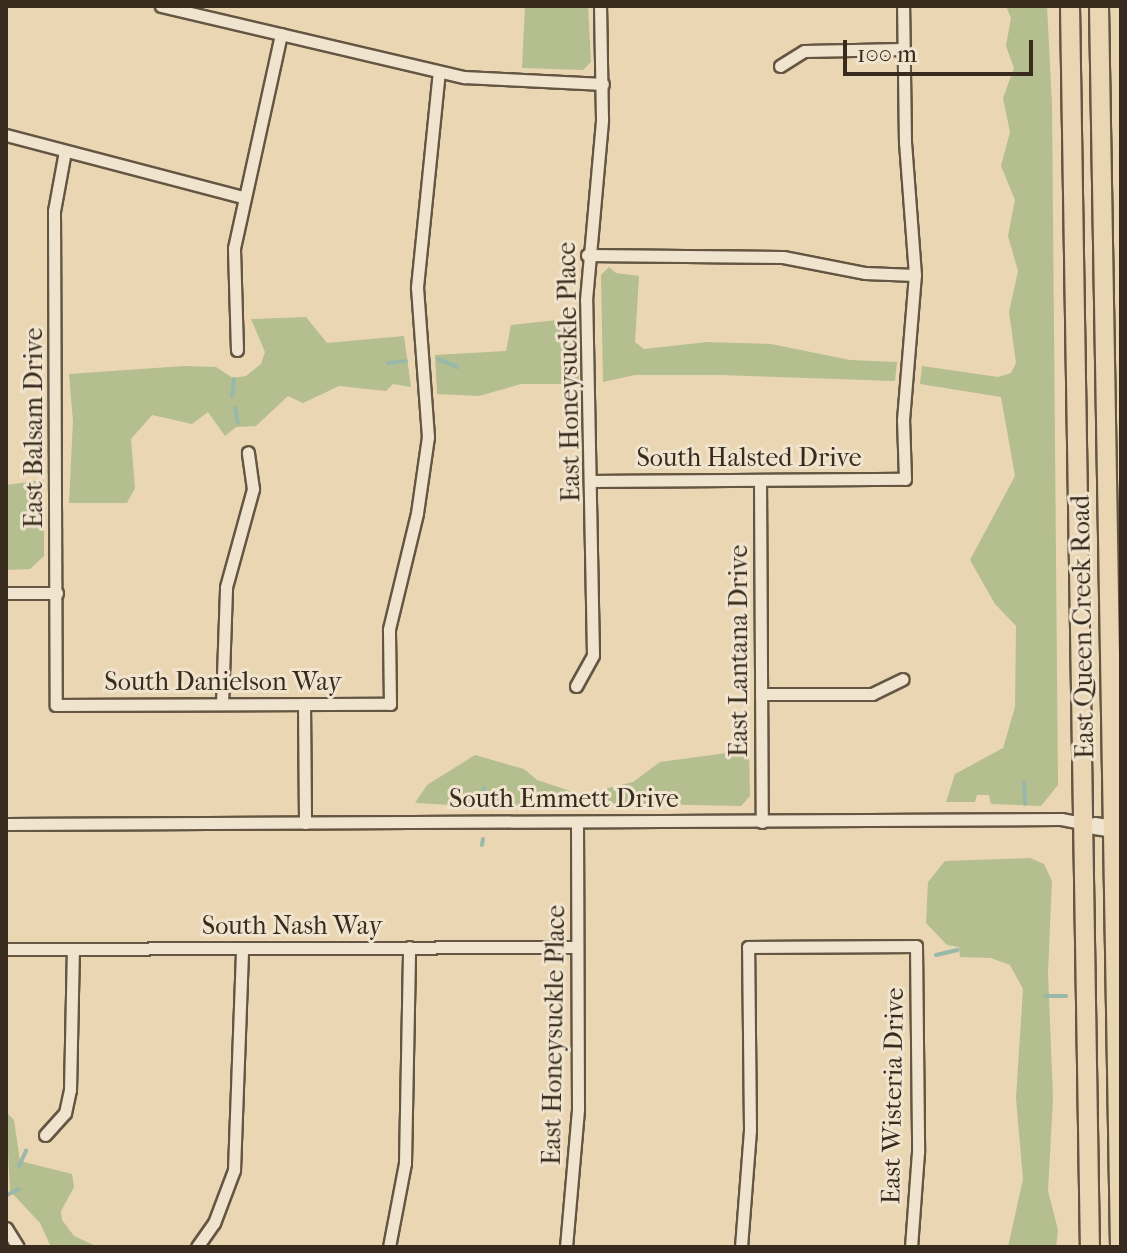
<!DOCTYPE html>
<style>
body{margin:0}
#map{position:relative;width:1127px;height:1253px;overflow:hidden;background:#ead6b3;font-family:"IM FELL French Canon",serif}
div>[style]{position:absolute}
.green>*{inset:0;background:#b4be8e}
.stream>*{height:4px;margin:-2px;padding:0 2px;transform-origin:2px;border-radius:2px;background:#98b9aa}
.roads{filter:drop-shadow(2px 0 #645642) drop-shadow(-2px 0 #645642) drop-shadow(0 2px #645642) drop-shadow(0 -2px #645642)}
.street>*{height:11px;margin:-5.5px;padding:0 5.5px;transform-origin:5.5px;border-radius:5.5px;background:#f1e4ce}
.secondary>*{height:16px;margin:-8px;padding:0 8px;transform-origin:8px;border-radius:8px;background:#f1e4ce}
.primary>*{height:18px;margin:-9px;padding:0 9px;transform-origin:9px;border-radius:9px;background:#ead6b3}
span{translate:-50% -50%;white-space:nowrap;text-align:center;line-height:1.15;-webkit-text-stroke:6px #f1e4ce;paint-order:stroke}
.street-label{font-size:26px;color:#382b1d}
.frame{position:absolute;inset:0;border:8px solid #382b1d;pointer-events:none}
.scale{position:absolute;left:843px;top:40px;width:190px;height:36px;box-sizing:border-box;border:4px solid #382b1d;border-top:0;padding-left:10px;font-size:24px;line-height:28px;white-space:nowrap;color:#382b1d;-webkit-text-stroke:6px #f1e4ce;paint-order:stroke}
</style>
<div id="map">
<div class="green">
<i style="clip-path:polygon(525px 6px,588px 6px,591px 62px,583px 70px,522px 68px)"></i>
<i style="clip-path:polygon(1006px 6px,1047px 6px,1052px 105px,1058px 785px,1041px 806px,991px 804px,989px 795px,977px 795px,975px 802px,946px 802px,955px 774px,1003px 748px,1015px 707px,1016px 626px,995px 604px,970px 560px,1015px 476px,1001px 397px,920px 384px,922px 366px,998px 377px,1011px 373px,1016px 363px,1009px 312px,1018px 271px,1008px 236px,1015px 200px,1001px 166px,1010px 132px,1003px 98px,1014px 68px,1006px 46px,1011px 18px)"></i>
<i style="clip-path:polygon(609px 267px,616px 273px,639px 276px,635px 342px,644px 349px,707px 342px,771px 344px,850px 360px,897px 362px,895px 381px,721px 375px,635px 375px,603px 382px,601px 275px)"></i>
<i style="clip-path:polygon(306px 317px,327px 343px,404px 336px,411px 387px,393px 384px,386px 391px,339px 386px,303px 403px,288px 396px,256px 426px,236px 427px,225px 436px,208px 412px,192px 424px,152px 415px,131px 439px,135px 488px,127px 503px,69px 503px,73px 421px,69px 374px,184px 366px,216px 367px,233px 378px,246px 376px,261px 364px,265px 352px,251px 319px)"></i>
<i style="clip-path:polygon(575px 318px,579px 384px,521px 384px,479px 396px,437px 394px,435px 355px,506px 351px,511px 325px)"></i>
<i style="clip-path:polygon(44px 480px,44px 556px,30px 569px,6px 570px,6px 485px)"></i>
<i style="clip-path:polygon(749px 750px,750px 796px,741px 806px,597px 803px,604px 789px,633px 782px,660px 762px)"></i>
<i style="clip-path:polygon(475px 755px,524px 769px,537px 780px,570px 791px,574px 803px,488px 807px,415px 803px,427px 785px)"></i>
<i style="clip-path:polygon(1030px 858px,1044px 864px,1052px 881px,1048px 973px,1053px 1098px,1048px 1191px,1058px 1230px,1056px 1247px,1008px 1247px,1023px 1179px,1016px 1098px,1023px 989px,1010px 965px,991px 958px,960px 957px,959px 947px,947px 945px,926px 923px,928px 882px,945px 861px)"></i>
<i style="clip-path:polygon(6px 1112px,14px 1120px,20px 1161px,72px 1174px,74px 1187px,61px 1211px,62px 1220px,74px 1236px,98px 1247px,51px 1247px,40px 1223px,10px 1191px)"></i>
</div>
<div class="stream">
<i style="left:438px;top:359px;width:21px;rotate:23deg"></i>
<i style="left:388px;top:363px;width:18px;rotate:-6deg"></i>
<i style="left:232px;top:396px;width:17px;rotate:-83deg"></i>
<i style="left:235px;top:408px;width:15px;rotate:79deg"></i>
<i style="left:1024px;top:783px;width:21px;rotate:87deg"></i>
<i style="left:483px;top:803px;width:15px;rotate:-86deg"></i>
<i style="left:482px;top:845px;width:6px;rotate:-81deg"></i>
<i style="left:936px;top:955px;width:22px;rotate:-13deg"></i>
<i style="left:1045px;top:996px;width:21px"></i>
<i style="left:19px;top:1166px;width:17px;rotate:-65deg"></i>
<i style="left:7px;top:1195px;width:13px;rotate:-27deg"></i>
</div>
<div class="roads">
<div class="street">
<i style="left:161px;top:6px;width:311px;rotate:13.2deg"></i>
<i style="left:464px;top:77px;width:139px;rotate:2.9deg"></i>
<i style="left:780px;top:66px;width:28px;rotate:-32deg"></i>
<i style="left:804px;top:51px;width:99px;rotate:-1.2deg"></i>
<i style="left:6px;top:135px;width:245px;rotate:14.7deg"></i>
<i style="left:65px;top:151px;width:61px;rotate:100.4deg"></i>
<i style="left:54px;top:211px;width:494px;rotate:89.8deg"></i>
<i style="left:56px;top:705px;width:334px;rotate:-0.2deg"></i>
<i style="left:390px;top:704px;width:75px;rotate:-90.8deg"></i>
<i style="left:389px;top:629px;width:119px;rotate:-76.4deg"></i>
<i style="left:417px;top:513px;width:77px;rotate:-81.8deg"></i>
<i style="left:428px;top:437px;width:150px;rotate:-94.2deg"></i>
<i style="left:417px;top:287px;width:216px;rotate:-84.2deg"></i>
<i style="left:587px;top:255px;width:196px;rotate:0.6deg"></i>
<i style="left:783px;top:257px;width:84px;rotate:11deg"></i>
<i style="left:865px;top:273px;width:50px;rotate:2.3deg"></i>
<i style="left:237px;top:350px;width:102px;rotate:-91.7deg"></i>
<i style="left:234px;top:248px;width:219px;rotate:-77.6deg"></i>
<i style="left:760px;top:480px;width:342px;rotate:89.7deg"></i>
<i style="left:592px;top:481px;width:313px;rotate:-0.4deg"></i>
<i style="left:905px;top:479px;width:59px;rotate:-91.9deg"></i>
<i style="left:903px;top:420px;width:145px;rotate:-85.3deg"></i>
<i style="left:915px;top:275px;width:132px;rotate:-94.3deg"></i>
<i style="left:905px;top:143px;width:137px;rotate:-90.8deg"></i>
<i style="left:6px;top:593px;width:51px"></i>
<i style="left:576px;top:686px;width:35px;rotate:-61deg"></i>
<i style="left:593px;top:655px;width:355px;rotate:-91.1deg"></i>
<i style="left:586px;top:300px;width:182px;rotate:-84.9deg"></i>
<i style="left:602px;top:119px;width:113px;rotate:-91deg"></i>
<i style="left:761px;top:694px;width:111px"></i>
<i style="left:872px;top:694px;width:34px;rotate:-26deg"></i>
<i style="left:222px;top:704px;width:117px;rotate:-88deg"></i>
<i style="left:226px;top:587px;width:102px;rotate:-74.6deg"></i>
<i style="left:253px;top:489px;width:37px;rotate:-98deg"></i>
<i style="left:304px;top:704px;width:119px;rotate:89.5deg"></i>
<i style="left:6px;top:824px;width:1055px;rotate:-0.27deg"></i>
<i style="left:1061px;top:819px;width:25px;rotate:11deg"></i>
<i style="left:6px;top:949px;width:571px;rotate:-0.2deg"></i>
<i style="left:45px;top:1135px;width:30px;rotate:-48deg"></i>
<i style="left:65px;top:1113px;width:24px;rotate:-78deg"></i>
<i style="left:70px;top:1090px;width:141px;rotate:-88.8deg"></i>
<i style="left:6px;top:1228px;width:22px;rotate:58deg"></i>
<i style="left:197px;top:1247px;width:29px;rotate:-55deg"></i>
<i style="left:214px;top:1223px;width:57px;rotate:-69.3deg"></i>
<i style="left:234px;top:1170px;width:222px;rotate:-87.9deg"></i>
<i style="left:389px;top:1247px;width:86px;rotate:-79.2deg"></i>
<i style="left:405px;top:1163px;width:216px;rotate:-88.9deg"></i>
<i style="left:566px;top:1247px;width:139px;rotate:-85deg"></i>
<i style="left:578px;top:1109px;width:287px;rotate:-90.2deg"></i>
<i style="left:741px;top:1247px;width:118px;rotate:-85.6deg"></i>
<i style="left:750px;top:1129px;width:182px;rotate:-90.6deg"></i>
<i style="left:748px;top:947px;width:168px;rotate:-0.3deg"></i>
<i style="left:916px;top:946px;width:206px;rotate:89.4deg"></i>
<i style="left:918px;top:1152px;width:95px;rotate:94.2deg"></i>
</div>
<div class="secondary">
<i style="left:1095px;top:826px;width:26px;rotate:9deg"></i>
</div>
<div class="primary">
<i style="left:1070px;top:6px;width:1241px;rotate:89.08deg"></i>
<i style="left:1099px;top:6px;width:1241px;rotate:89.03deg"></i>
</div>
</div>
<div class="street-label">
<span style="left:569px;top:372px;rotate:-91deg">East Honeysuckle Place</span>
<span style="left:34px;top:428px;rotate:-90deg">East Balsam Drive</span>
<span style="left:749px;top:458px">South Halsted Drive</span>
<span style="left:1083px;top:627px;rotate:-91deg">East Queen Creek Road</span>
<span style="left:739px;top:651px;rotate:-90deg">East Lantana Drive</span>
<span style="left:223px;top:682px">South Danielson Way</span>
<span style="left:564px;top:799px">South Emmett Drive</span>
<span style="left:292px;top:926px">South Nash Way</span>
<span style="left:554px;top:1035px;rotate:-89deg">East Honeysuckle Place</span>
<span style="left:893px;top:1096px;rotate:-89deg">East Wisteria Drive</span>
</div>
<div class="frame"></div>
<div class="scale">100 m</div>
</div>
